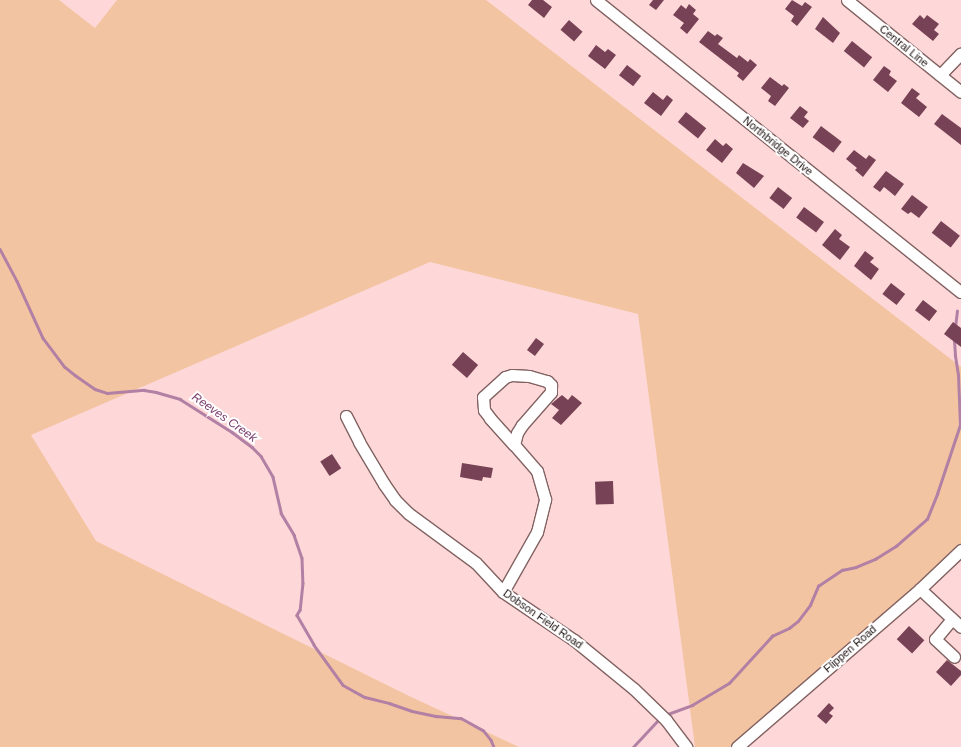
<!DOCTYPE html>
<style>
body{margin:0}
#map{position:relative;width:961px;height:747px;overflow:hidden;background:#fed8d8;font-family:Arial,sans-serif}
div>[style]{position:absolute}
.green>*{inset:0;background:#f3c4a2}
.stream>*{height:2.5px;margin:-1.25px;padding:0 1.25px;transform-origin:1.25px;border-radius:1.25px;background:#b280a4}
.building>*{inset:0;background:#784256;transform-origin:0 0}
.roads{filter:drop-shadow(1px 0 #826262) drop-shadow(-1px 0 #826262) drop-shadow(0 1px #826262) drop-shadow(0 -1px #826262)}
.minor>*{height:11px;margin:-5.5px;padding:0 5.5px;transform-origin:5.5px;border-radius:5.5px;background:#fff}
span{translate:-50% -50%;white-space:nowrap;text-align:center;line-height:1.15;-webkit-text-stroke:4px #fff;paint-order:stroke}
.street-label{font-size:11px;color:#1a0e0e}
.water-label{font-size:12px;color:#7a3b6c;font-style:italic}
</style>
<div id="map">
<div class="green">
<i style="clip-path:polygon(0 0,59px 0,95px 28px,117px 0,486px 0,961px 367px,961px 547px,740px 747px,695px 747px,638px 314px,430px 262px,31px 435px,96px 541px,409px 696px,519px 747px,0 747px)"></i>
</div>
<div class="stream">
<i style="left:0;top:249px;width:36px;rotate:62deg"></i>
<i style="left:17px;top:281px;width:63px;rotate:65.5deg"></i>
<i style="left:43px;top:338px;width:36px;rotate:53deg"></i>
<i style="left:65px;top:367px;width:13px;rotate:39deg"></i>
<i style="left:75px;top:375px;width:24px;rotate:35deg"></i>
<i style="left:95px;top:389px;width:13px;rotate:18deg"></i>
<i style="left:107px;top:393px;width:37px;rotate:-5deg"></i>
<i style="left:144px;top:390px;width:12px;rotate:9deg"></i>
<i style="left:156px;top:392px;width:25px;rotate:16deg"></i>
<i style="left:180px;top:399px;width:62px;rotate:32.4deg"></i>
<i style="left:232px;top:432px;width:25px;rotate:37deg"></i>
<i style="left:252px;top:447px;width:13px;rotate:45deg"></i>
<i style="left:261px;top:456px;width:24px;rotate:60deg"></i>
<i style="left:273px;top:477px;width:37px;rotate:77deg"></i>
<i style="left:281px;top:513px;width:26px;rotate:59deg"></i>
<i style="left:294px;top:535px;width:24px;rotate:71deg"></i>
<i style="left:302px;top:558px;width:25px;rotate:88deg"></i>
<i style="left:303px;top:583px;width:27px;rotate:96deg"></i>
<i style="left:300px;top:610px;width:6px;rotate:121deg"></i>
<i style="left:297px;top:615px;width:34px;rotate:60deg"></i>
<i style="left:314px;top:645px;width:49px;rotate:54.1deg"></i>
<i style="left:343px;top:685px;width:25px;rotate:29deg"></i>
<i style="left:365px;top:697px;width:25px;rotate:14deg"></i>
<i style="left:389px;top:703px;width:24px;rotate:19deg"></i>
<i style="left:412px;top:711px;width:25px;rotate:12deg"></i>
<i style="left:436px;top:716px;width:25px;rotate:5deg"></i>
<i style="left:461px;top:718px;width:25px;rotate:29deg"></i>
<i style="left:483px;top:730px;width:13px;rotate:51deg"></i>
<i style="left:491px;top:740px;width:8px;rotate:67deg"></i>
<i style="left:955px;top:327px;width:16px;rotate:-83deg"></i>
<i style="left:665px;top:715px;width:29px;rotate:-20deg"></i>
<i style="left:692px;top:705px;width:43px;rotate:-30.7deg"></i>
<i style="left:729px;top:683px;width:64px;rotate:-47.5deg"></i>
<i style="left:772px;top:636px;width:19px;rotate:-25deg"></i>
<i style="left:789px;top:628px;width:11px;rotate:-38deg"></i>
<i style="left:798px;top:621px;width:20px;rotate:-53deg"></i>
<i style="left:810px;top:605px;width:21px;rotate:-67deg"></i>
<i style="left:818px;top:586px;width:29px;rotate:-34deg"></i>
<i style="left:842px;top:570px;width:14px;rotate:-12deg"></i>
<i style="left:856px;top:567px;width:21px;rotate:-23deg"></i>
<i style="left:875px;top:559px;width:25px;rotate:-32deg"></i>
<i style="left:896px;top:546px;width:41px;rotate:-41.1deg"></i>
<i style="left:927px;top:519px;width:27px;rotate:-68deg"></i>
<i style="left:937px;top:494px;width:73px;rotate:-71.6deg"></i>
<i style="left:960px;top:425px;width:50px;rotate:-92.3deg"></i>
<i style="left:958px;top:375px;width:20px;rotate:-99deg"></i>
<i style="left:955px;top:355px;width:15px;rotate:-94deg"></i>
<i style="left:633px;top:747px;width:38px;rotate:-47deg"></i>
</div>
<div class="building">
<i style="clip-path:polygon(532px 0,543px 0,552px 7px,544px 18px,528px 5px)"></i>
<i style="clip-path:polygon(653px 0,664px 0,656px 10px,649px 5px)"></i>
<i style="clip-path:polygon(792px 0,802px 6px,805px 2px,812px 7px,797px 26px,791px 21px,794px 16px,785px 9px)"></i>
<i style="clip-path:polygon(689px 4px,696px 10px,693px 14px,699px 19px,687px 34px,680px 28px,684px 23px,673px 15px,681px 5px,686px 9px)"></i>
<i style="clip-path:polygon(920px 15px,924px 19px,927px 15px,939px 24px,934px 30px,939px 34px,933px 41px,912px 24px)"></i>
<i style="clip-path:polygon(823px 17px,840px 33px,833px 43px,815px 29px)"></i>
<i style="left:569px;top:20px;width:18px;height:13px;rotate:41deg"></i>
<i style="clip-path:polygon(708px 31px,715px 36px,717px 34px,723px 38px,718px 44px,737px 58px,739px 55px,748px 62px,750px 59px,757px 65px,743px 81px,737px 76px,739px 73px,699px 42px)"></i>
<i style="left:852px;top:41px;width:26px;height:13px;rotate:39deg"></i>
<i style="clip-path:polygon(596px 45px,605px 52px,608px 49px,616px 55px,605px 69px,588px 56px)"></i>
<i style="left:627px;top:65px;width:18px;height:13px;rotate:38deg"></i>
<i style="clip-path:polygon(884px 66px,891px 71px,889px 75px,897px 81px,888px 92px,873px 80px)"></i>
<i style="clip-path:polygon(770px 77px,782px 86px,784px 84px,789px 88px,775px 106px,768px 101px,771px 96px,761px 88px)"></i>
<i style="clip-path:polygon(912px 88px,920px 94px,916px 98px,927px 107px,919px 117px,901px 103px)"></i>
<i style="clip-path:polygon(653px 92px,663px 100px,667px 95px,673px 100px,661px 116px,644px 103px)"></i>
<i style="clip-path:polygon(800px 106px,808px 112px,804px 117px,809px 121px,803px 128px,790px 118px)"></i>
<i style="left:686px;top:112px;width:26px;height:13px;rotate:39deg"></i>
<i style="clip-path:polygon(942px 114px,961px 128px,961px 145px,934px 124px)"></i>
<i style="left:821px;top:126px;width:26px;height:14px;rotate:37deg"></i>
<i style="clip-path:polygon(715px 139px,723px 146px,726px 143px,733px 149px,722px 163px,706px 150px)"></i>
<i style="clip-path:polygon(854px 150px,866px 159px,869px 155px,876px 160px,863px 177px,855px 170px,857px 168px,846px 159px)"></i>
<i style="clip-path:polygon(743px 163px,764px 176px,754px 188px,736px 173px)"></i>
<i style="clip-path:polygon(886px 171px,904px 184px,895px 196px,884px 187px,880px 192px,873px 187px)"></i>
<i style="left:778px;top:187px;width:18px;height:14px;rotate:38deg"></i>
<i style="clip-path:polygon(912px 195px,928px 207px,919px 218px,911px 212px,908px 214px,901px 209px)"></i>
<i style="left:804px;top:207px;width:25px;height:13px;rotate:37deg"></i>
<i style="left:941px;top:221px;width:24px;height:15px;rotate:38deg"></i>
<i style="clip-path:polygon(835px 229px,842px 235px,839px 239px,850px 247px,840px 260px,822px 245px)"></i>
<i style="clip-path:polygon(865px 251px,874px 258px,870px 262px,879px 269px,871px 280px,854px 266px)"></i>
<i style="left:891px;top:283px;width:18px;height:14px;rotate:38deg"></i>
<i style="left:923px;top:300px;width:18px;height:13px;rotate:38deg"></i>
<i style="clip-path:polygon(953px 322px,961px 328px,961px 347px,944px 334px)"></i>
<i style="left:536px;top:338px;width:10px;height:15px;rotate:37deg"></i>
<i style="left:463px;top:352px;width:20px;height:17px;rotate:41deg"></i>
<i style="clip-path:polygon(562px 395px,568px 400px,572px 395px,582px 403px,561px 425px,552px 418px,559px 410px,551px 404px)"></i>
<i style="left:332px;top:454px;width:17px;height:14px;rotate:57deg"></i>
<i style="clip-path:polygon(462px 463px,493px 468px,491px 478px,483px 477px,482px 481px,460px 477px)"></i>
<i style="left:613px;top:481px;width:23px;height:18px;rotate:88deg"></i>
<i style="left:909px;top:626px;width:21px;height:18px;rotate:43deg"></i>
<i style="clip-path:polygon(947px 660px,961px 671px,961px 675px,951px 686px,936px 672px)"></i>
<i style="clip-path:polygon(829px 703px,834px 708px,829px 713px,833px 716px,826px 724px,817px 716px)"></i>
</div>
<div class="roads">
<div class="minor">
<i style="left:596px;top:0;width:467px;rotate:38.7deg"></i>
<i style="left:847px;top:0;width:146px;rotate:38.9deg"></i>
<i style="left:940px;top:75px;width:30px;rotate:-46deg"></i>
<i style="left:346px;top:416px;width:29px;rotate:63deg"></i>
<i style="left:359px;top:442px;width:49px;rotate:59.2deg"></i>
<i style="left:384px;top:484px;width:19px;rotate:55deg"></i>
<i style="left:395px;top:500px;width:18px;rotate:45deg"></i>
<i style="left:408px;top:513px;width:84px;rotate:36.3deg"></i>
<i style="left:476px;top:563px;width:40px;rotate:47deg"></i>
<i style="left:503px;top:592px;width:86px;rotate:34.1deg"></i>
<i style="left:574px;top:640px;width:77px;rotate:39.2deg"></i>
<i style="left:634px;top:689px;width:45px;rotate:44.1deg"></i>
<i style="left:666px;top:720px;width:34px;rotate:53deg"></i>
<i style="left:920px;top:589px;width:56px;rotate:42.8deg"></i>
<i style="left:503px;top:592px;width:69px;rotate:-60.5deg"></i>
<i style="left:537px;top:532px;width:34px;rotate:-76deg"></i>
<i style="left:545px;top:499px;width:29px;rotate:-106deg"></i>
<i style="left:537px;top:471px;width:35px;rotate:-131deg"></i>
<i style="left:514px;top:445px;width:36px;rotate:-132deg"></i>
<i style="left:490px;top:418px;width:10px;rotate:-127deg"></i>
<i style="left:484px;top:410px;width:13px;rotate:-94deg"></i>
<i style="left:483px;top:397px;width:30px;rotate:-42deg"></i>
<i style="left:505px;top:377px;width:7px;rotate:-16deg"></i>
<i style="left:512px;top:375px;width:17px;rotate:3deg"></i>
<i style="left:529px;top:376px;width:19px;rotate:16deg"></i>
<i style="left:547px;top:381px;width:6px;rotate:45deg"></i>
<i style="left:551px;top:385px;width:7px;rotate:90deg"></i>
<i style="left:551px;top:392px;width:44px;rotate:131.3deg"></i>
<i style="left:522px;top:425px;width:9px;rotate:122deg"></i>
<i style="left:517px;top:433px;width:12px;rotate:104deg"></i>
<i style="left:952px;top:619px;width:26px;rotate:130deg"></i>
<i style="left:935px;top:639px;width:26px;rotate:43deg"></i>
<i style="left:737px;top:747px;width:242px;rotate:-40.8deg"></i>
<i style="left:920px;top:589px;width:57px;rotate:-43.6deg"></i>
</div>
</div>
<div class="street-label">
<span style="left:904px;top:46px;rotate:39deg">Central Line</span>
<span style="left:778px;top:146px;rotate:39deg">Northbridge Drive</span>
<span style="left:543px;top:619px;rotate:35deg">Dobson Field Road</span>
<span style="left:850px;top:649px;rotate:-41deg">Flippen Road</span>
</div>
<div class="water-label">
<span style="left:224px;top:418px;rotate:35deg">Reeves Creek</span>
</div>
</div>
